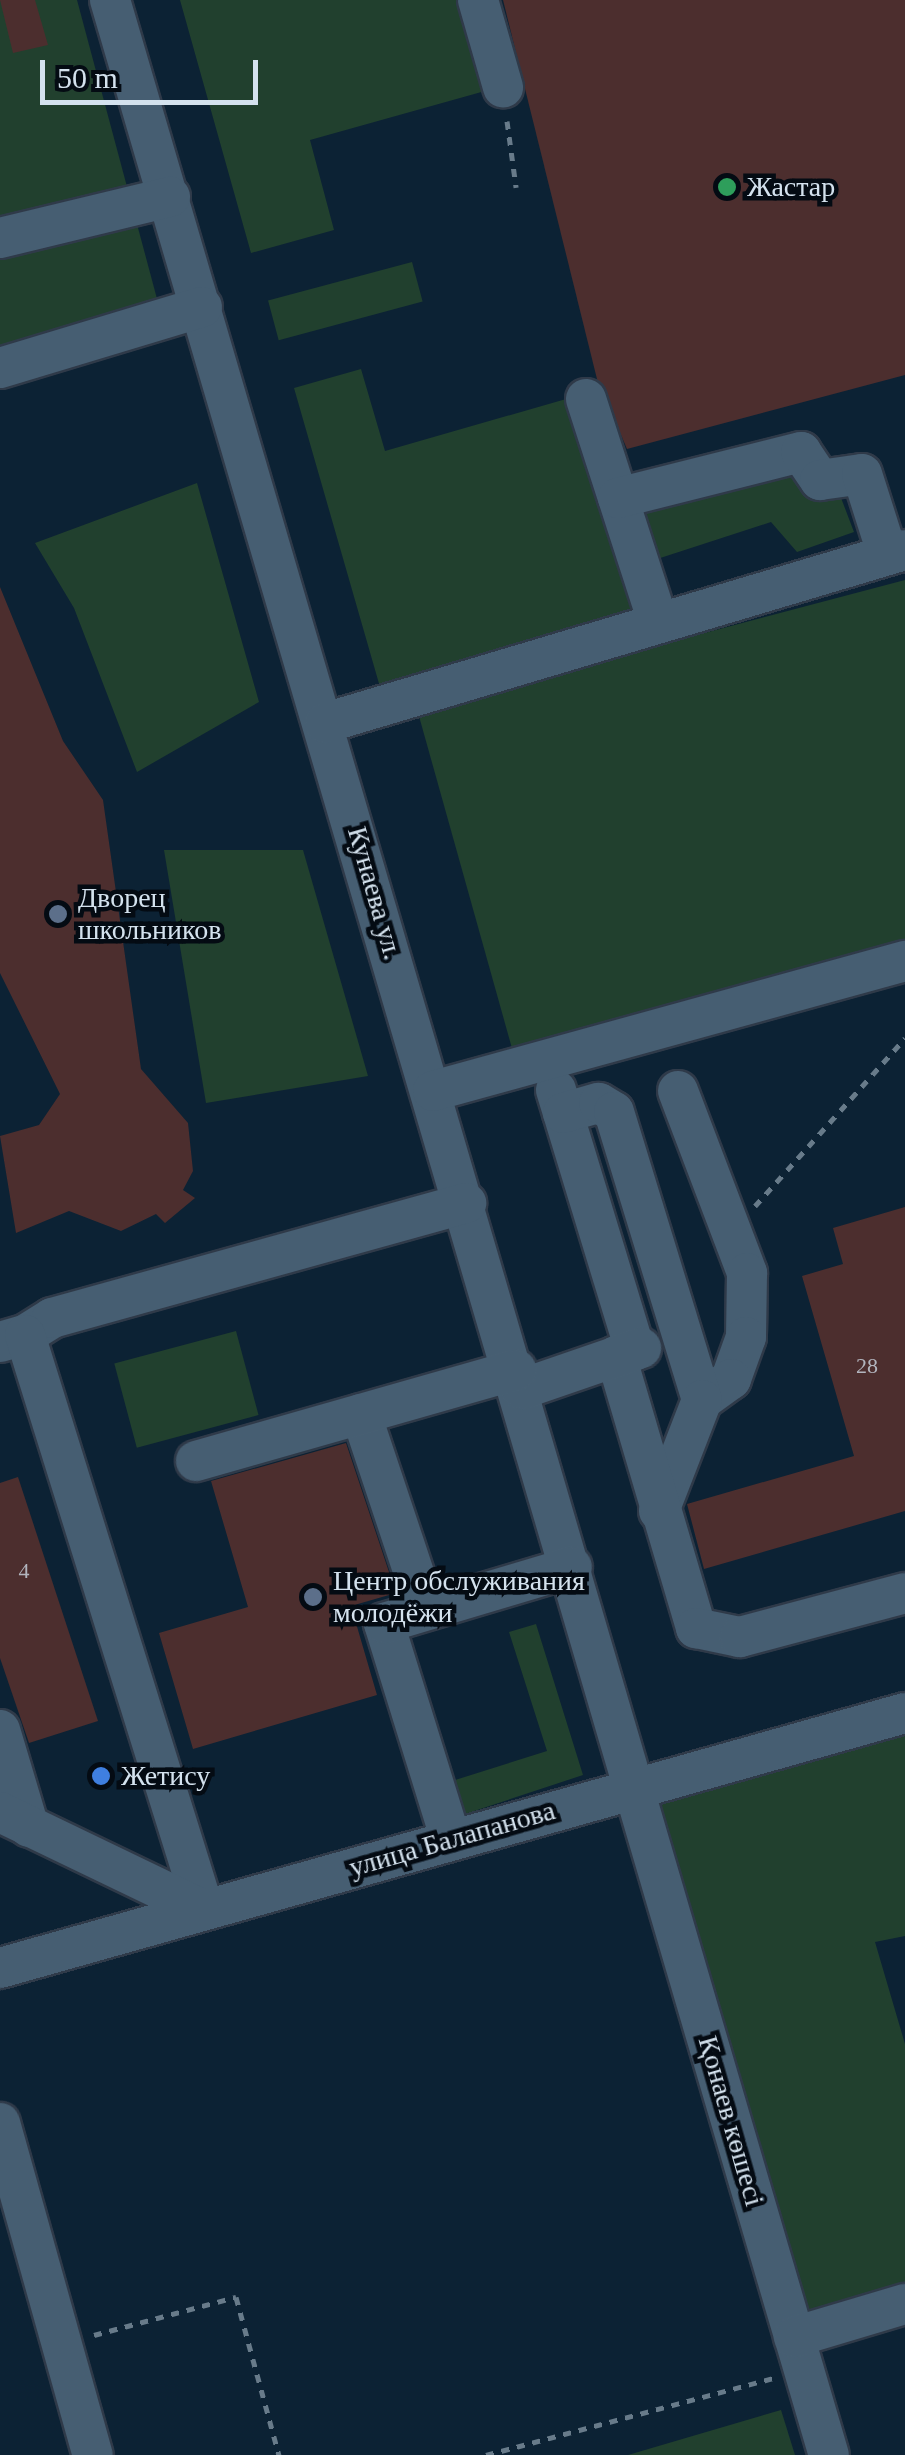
<!DOCTYPE html>
<meta charset="utf-8">
<style>
body{margin:0}
#map{position:relative;width:905px;height:2455px;overflow:hidden;background:#0c2234;font-family:Georgia,serif}
div>[style]{position:absolute}
.green>*{inset:0;background:#21402e;transform-origin:0 0}
.building>*{inset:0;background:#4c2e2e}
.path>*{height:5px;margin-top:-2.5px;transform-origin:0;background:repeating-linear-gradient(90deg,#687b8a 0 8px,transparent 0 16px)}
.roads{filter:drop-shadow(2px 0 #2f3a49) drop-shadow(-2px 0 #2f3a49) drop-shadow(0 2px #2f3a49) drop-shadow(0 -2px #2f3a49)}
.minor>*{height:40px;margin:-20px;padding:0 20px;transform-origin:20px;border-radius:20px;background:#465e72}
.dots>*{width:28px;height:28px;translate:-50% -50%;box-sizing:border-box;border:5px solid #040b13;border-radius:50%}
span{translate:-50% -50%;white-space:nowrap;text-align:center;line-height:1.15;-webkit-text-stroke:9px #040b13;paint-order:stroke}
.number-label{font-size:22px;color:#b2b5be}
.number-label span{-webkit-text-stroke-width:0}
.poi-label{font-size:28px;color:#d4e2ee}
.left{translate:0 -50%;text-align:left}
.street-label{font-size:28px;color:#d4e2ee}
.scale{position:absolute;left:40px;top:60px;width:218px;height:45px;box-sizing:border-box;border:5px solid #d4e2ee;border-top:0;padding-left:12px;font-size:30px;line-height:35px;white-space:nowrap;color:#d4e2ee;-webkit-text-stroke:8px #040b13;paint-order:stroke}
</style>
<div id="map">
<div class="green">
<i style="clip-path:polygon(0 0,77px 0,160px 310px,0 350px)"></i>
<i style="clip-path:polygon(180px 0,459px 0,485px 91px,310px 140px,334px 230px,251px 253px)"></i>
<i style="left:412px;top:262px;width:41px;height:149px;rotate:75deg"></i>
<i style="clip-path:polygon(361px 369px,385px 451px,573px 397px,637px 621px,382px 694px,294px 388px)"></i>
<i style="clip-path:polygon(827px 461px,854px 532px,797px 552px,771px 522px,651px 561px,633px 517px)"></i>
<i style="clip-path:polygon(197px 483px,259px 702px,137px 772px,74px 608px,35px 543px)"></i>
<i style="clip-path:polygon(905px 580px,905px 948px,515px 1059px,417px 709px)"></i>
<i style="clip-path:polygon(164px 850px,303px 850px,368px 1076px,206px 1103px)"></i>
<i style="left:236px;top:1331px;width:87px;height:126px;rotate:75deg"></i>
<i style="clip-path:polygon(536px 1624px,583px 1775px,462px 1815px,452px 1781px,547px 1751px,509px 1632px)"></i>
<i style="clip-path:polygon(905px 1721px,905px 1936px,875px 1942px,905px 2044px,905px 2297px,801px 2328px,649px 1789px)"></i>
<i style="clip-path:polygon(781px 2410px,795px 2455px,628px 2455px)"></i>
</div>
<div class="building">
<i style="clip-path:polygon(0 0,35px 0,48px 45px,13px 53px)"></i>
<i style="clip-path:polygon(503px 0,905px 0,905px 375px,627px 449px,597px 379px)"></i>
<i style="clip-path:polygon(0 587px,63px 741px,103px 800px,141px 1069px,188px 1123px,193px 1171px,183px 1190px,195px 1198px,165px 1223px,156px 1214px,121px 1231px,69px 1211px,16px 1233px,0 1136px,39px 1125px,60px 1094px,0 973px)"></i>
<i style="clip-path:polygon(905px 1207px,905px 1511px,704px 1569px,687px 1504px,854px 1456px,802px 1276px,843px 1264px,833px 1228px)"></i>
<i style="clip-path:polygon(346px 1443px,396px 1593px,351px 1606px,377px 1695px,193px 1749px,159px 1633px,248px 1607px,211px 1481px)"></i>
<i style="clip-path:polygon(18px 1477px,98px 1721px,29px 1743px,0 1658px,0 1483px)"></i>
</div>
<div class="path">
<i style="left:507px;top:121px;width:67px;rotate:82.2deg"></i>
<i style="left:755px;top:1206px;width:225px;rotate:-48.2deg"></i>
<i style="left:94px;top:2335px;width:147px;rotate:-15deg"></i>
<i style="left:236px;top:2297px;width:164px;rotate:74.8deg"></i>
<i style="left:486px;top:2455px;width:297px;rotate:-15deg"></i>
</div>
<div class="roads">
<div class="minor">
<i style="left:110px;top:0;width:2558px;rotate:73.68deg"></i>
<i style="left:478px;top:0;width:91px;rotate:74deg"></i>
<i style="left:0;top:238px;width:175px;rotate:-13.6deg"></i>
<i style="left:0;top:368px;width:211px;rotate:-16.8deg"></i>
<i style="left:586px;top:399px;width:234px;rotate:72.1deg"></i>
<i style="left:618px;top:498px;width:189px;rotate:-14.1deg"></i>
<i style="left:801px;top:452px;width:34px;rotate:56deg"></i>
<i style="left:820px;top:480px;width:42px;rotate:-8.1deg"></i>
<i style="left:862px;top:474px;width:83px;rotate:72.4deg"></i>
<i style="left:325px;top:723px;width:605px;rotate:-16.61deg"></i>
<i style="left:556px;top:1090px;width:272px;rotate:73.1deg"></i>
<i style="left:433px;top:1091px;width:490px;rotate:-15.4deg"></i>
<i style="left:678px;top:1091px;width:195px;rotate:69.2deg"></i>
<i style="left:747px;top:1273px;width:64px;rotate:90.9deg"></i>
<i style="left:746px;top:1337px;width:45px;rotate:109.7deg"></i>
<i style="left:731px;top:1379px;width:36px;rotate:144deg"></i>
<i style="left:563px;top:1113px;width:37px;rotate:-16deg"></i>
<i style="left:599px;top:1103px;width:17px;rotate:31deg"></i>
<i style="left:614px;top:1112px;width:301px;rotate:73deg"></i>
<i style="left:702px;top:1400px;width:119px;rotate:111.2deg"></i>
<i style="left:25px;top:1335px;width:32px;rotate:-32deg"></i>
<i style="left:52px;top:1318px;width:430px;rotate:-15.5deg"></i>
<i style="left:0;top:1342px;width:26px;rotate:-16deg"></i>
<i style="left:25px;top:1335px;width:602px;rotate:72.71deg"></i>
<i style="left:616px;top:1356px;width:284px;rotate:73.6deg"></i>
<i style="left:696px;top:1628px;width:45px;rotate:11.6deg"></i>
<i style="left:740px;top:1637px;width:171px;rotate:-14.9deg"></i>
<i style="left:522px;top:1389px;width:126px;rotate:-19deg"></i>
<i style="left:361px;top:1414px;width:202px;rotate:71.6deg"></i>
<i style="left:196px;top:1461px;width:333px;rotate:-15.9deg"></i>
<i style="left:0;top:1730px;width:101px;rotate:73.4deg"></i>
<i style="left:0;top:1812px;width:226px;rotate:25.7deg"></i>
<i style="left:451px;top:1840px;width:227px;rotate:-107.2deg"></i>
<i style="left:384px;top:1623px;width:196px;rotate:-16.6deg"></i>
<i style="left:0;top:1968px;width:940px;rotate:-15.74deg"></i>
<i style="left:0;top:2123px;width:345px;rotate:74.4deg"></i>
<i style="left:794px;top:2337px;width:116px;rotate:-16.6deg"></i>
</div>
</div>
<div class="dots">
<i style="left:727px;top:187px;background:#2e9e5b"></i>
<i style="left:58px;top:914px;background:#5c6f8a"></i>
<i style="left:313px;top:1597px;background:#5c6f8a"></i>
<i style="left:101px;top:1776px;background:#3f7fe0"></i>
</div>
<div class="number-label">
<span style="left:867px;top:1366px">28</span>
<span style="left:24px;top:1571px">4</span>
</div>
<div class="poi-label">
<span class="left" style="left:747px;top:187px">Жастар</span>
<span class="left" style="left:78px;top:914px">Дворец<br>школьников</span>
<span class="left" style="left:333px;top:1597px">Центр обслуживания<br>молодёжи</span>
<span class="left" style="left:121px;top:1776px">Жетису</span>
</div>
<div class="street-label">
<span style="left:375px;top:893px;rotate:74deg">Кунаева ул.</span>
<span style="left:452px;top:1839px;rotate:-16deg">улица Балапанова</span>
<span style="left:731px;top:2121px;rotate:74deg">Қонаев көшесі</span>
</div>
<div class="scale">50 m</div>
</div>
